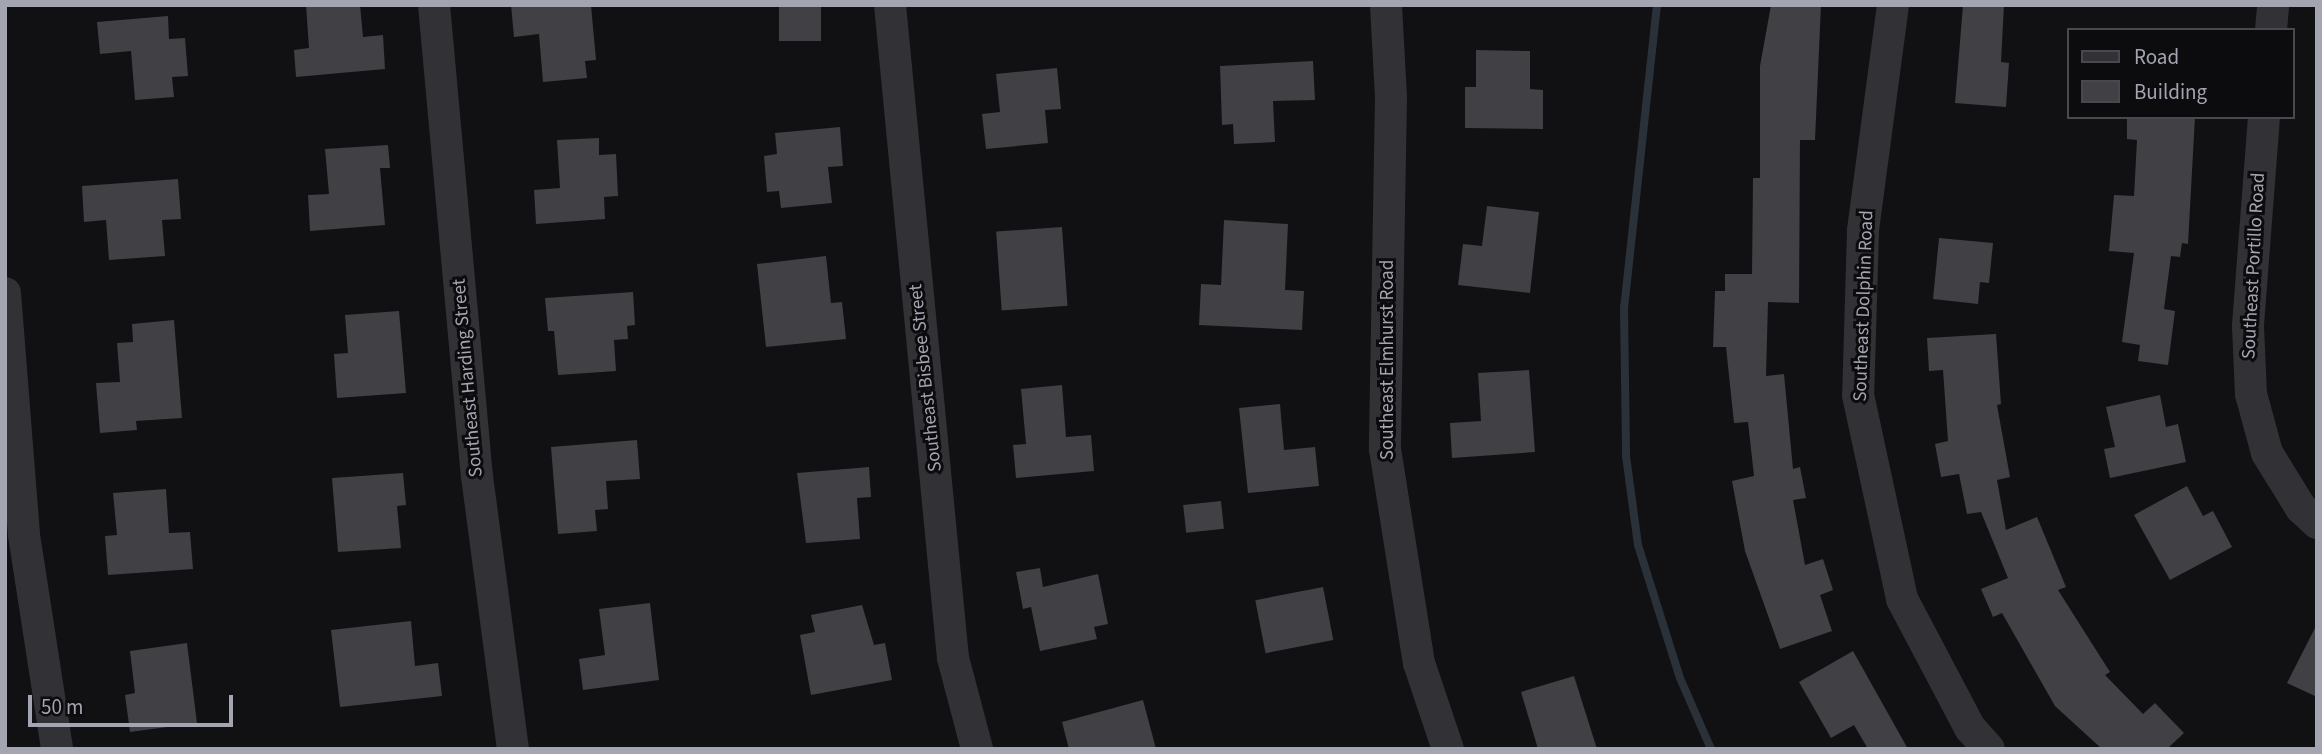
<!DOCTYPE html>
<style>
body{margin:0}
#map{position:relative;width:2322px;height:754px;overflow:hidden;background:#111012;font-family:"Source Sans 3",sans-serif}
div>[style]{position:absolute}
.stream>*{height:8px;margin:-4px;padding:0 4px;transform-origin:4px;border-radius:4px;background:#2b3139}
.building>*{inset:0;background:#404045;transform-origin:0 0}
.street>*{height:32px;margin:-16px;padding:0 16px;transform-origin:16px;border-radius:16px;background:#323236}
span{translate:-50% -50%;white-space:nowrap;text-align:center;line-height:1.15;-webkit-text-stroke:6px #0c0b0d;paint-order:stroke}
.street-label{font-size:19px;color:#a3a5b1}
.frame{position:absolute;inset:0;border:7px solid #a3a5b1;pointer-events:none}
.legend{position:absolute;left:2067px;top:28px;width:228px;height:91px;box-sizing:border-box;background:#0c0b0d;border:2px solid #48494f;margin:0;padding:9px 12px;list-style:none;font-size:21px;color:#a3a5b1}
.legend li{display:flex;align-items:center;gap:14px;height:35px}
.legend b{width:35px;border:2px solid #48494f}
.scale{position:absolute;left:28px;top:695px;width:205px;height:32px;box-sizing:border-box;border:4px solid #a3a5b1;border-top:0;padding-left:9px;font-size:21px;line-height:24px;white-space:nowrap;color:#a3a5b1;-webkit-text-stroke:5px #0c0b0d;paint-order:stroke}
</style>
<div id="map">
<div class="stream">
<i style="left:1657px;top:5px;width:304px;rotate:96.2deg"></i>
<i style="left:1624px;top:307px;width:149px;rotate:89.2deg"></i>
<i style="left:1626px;top:456px;width:90px;rotate:82.3deg"></i>
<i style="left:1638px;top:545px;width:139px;rotate:72.5deg"></i>
<i style="left:1680px;top:678px;width:77px;rotate:66.4deg"></i>
</div>
<div class="building">
<i style="clip-path:polygon(306px 5px,360px 5px,363px 37px,383px 35px,385px 69px,296px 77px,294px 50px,309px 48px)"></i>
<i style="clip-path:polygon(511px 5px,591px 5px,596px 60px,585px 61px,587px 78px,543px 82px,539px 34px,514px 37px)"></i>
<i style="left:779px;top:5px;width:42px;height:36px"></i>
<i style="clip-path:polygon(1771px 5px,1821px 5px,1815px 140px,1800px 140px,1799px 303px,1768px 302px,1766px 376px,1784px 374px,1793px 469px,1800px 467px,1806px 498px,1793px 500px,1805px 565px,1823px 559px,1833px 590px,1820px 595px,1832px 631px,1780px 649px,1745px 551px,1732px 481px,1754px 476px,1748px 422px,1734px 423px,1726px 347px,1713px 347px,1715px 291px,1725px 291px,1725px 274px,1752px 274px,1753px 178px,1760px 178px,1760px 66px)"></i>
<i style="clip-path:polygon(1963px 5px,2004px 5px,2001px 62px,2009px 63px,2006px 107px,1955px 103px)"></i>
<i style="clip-path:polygon(168px 16px,169px 39px,185px 38px,188px 76px,172px 77px,174px 97px,135px 100px,131px 51px,100px 54px,97px 22px)"></i>
<i style="clip-path:polygon(1476px 50px,1530px 51px,1530px 89px,1543px 90px,1543px 129px,1465px 128px,1465px 87px,1476px 87px)"></i>
<i style="clip-path:polygon(1313px 61px,1315px 100px,1273px 101px,1275px 142px,1234px 144px,1233px 124px,1222px 125px,1220px 66px)"></i>
<i style="clip-path:polygon(1057px 68px,1061px 109px,1045px 110px,1048px 143px,986px 149px,982px 114px,1000px 112px,996px 74px)"></i>
<i style="clip-path:polygon(2195px 117px,2188px 244px,2182px 243px,2180px 257px,2171px 256px,2164px 309px,2175px 311px,2168px 365px,2138px 361px,2140px 345px,2122px 342px,2134px 253px,2109px 251px,2114px 195px,2134px 196px,2137px 140px,2127px 139px,2127px 118px)"></i>
<i style="clip-path:polygon(840px 127px,843px 166px,828px 167px,832px 203px,781px 208px,779px 191px,767px 192px,764px 156px,777px 154px,775px 133px)"></i>
<i style="clip-path:polygon(599px 138px,599px 155px,616px 154px,618px 196px,604px 197px,605px 219px,536px 224px,534px 190px,560px 188px,557px 140px)"></i>
<i style="clip-path:polygon(388px 145px,390px 168px,380px 168px,385px 225px,310px 231px,308px 195px,329px 194px,325px 149px)"></i>
<i style="clip-path:polygon(178px 179px,181px 219px,162px 220px,165px 256px,109px 260px,106px 220px,84px 222px,82px 186px)"></i>
<i style="clip-path:polygon(1487px 206px,1539px 212px,1530px 293px,1458px 285px,1463px 244px,1482px 246px)"></i>
<i style="clip-path:polygon(1224px 220px,1288px 224px,1285px 290px,1304px 291px,1302px 330px,1199px 325px,1201px 284px,1221px 285px)"></i>
<i style="left:1062px;top:227px;width:79px;height:66px;rotate:86deg"></i>
<i style="clip-path:polygon(1939px 238px,1993px 243px,1989px 283px,1980px 282px,1978px 304px,1933px 299px)"></i>
<i style="clip-path:polygon(826px 256px,831px 303px,842px 302px,846px 339px,766px 347px,757px 264px)"></i>
<i style="clip-path:polygon(633px 292px,635px 325px,627px 326px,628px 339px,614px 340px,616px 371px,558px 375px,554px 331px,548px 331px,545px 298px)"></i>
<i style="clip-path:polygon(399px 311px,406px 393px,337px 398px,334px 354px,348px 353px,345px 315px)"></i>
<i style="clip-path:polygon(174px 320px,182px 418px,136px 421px,137px 430px,100px 433px,96px 383px,120px 382px,117px 343px,133px 342px,132px 324px)"></i>
<i style="clip-path:polygon(1996px 334px,2001px 404px,1997px 405px,2010px 477px,1997px 480px,2006px 530px,2037px 517px,2066px 587px,2058px 590px,2110px 672px,2105px 675px,2143px 714px,2155px 703px,2184px 733px,2167px 749px,2102px 749px,2055px 706px,2002px 613px,1993px 617px,1981px 589px,2008px 578px,1981px 512px,1967px 514px,1959px 474px,1941px 477px,1935px 444px,1948px 441px,1943px 370px,1929px 371px,1927px 338px)"></i>
<i style="clip-path:polygon(1529px 370px,1535px 452px,1452px 458px,1450px 423px,1481px 421px,1478px 373px)"></i>
<i style="clip-path:polygon(1062px 385px,1066px 437px,1091px 435px,1094px 471px,1016px 478px,1013px 445px,1026px 444px,1021px 389px)"></i>
<i style="clip-path:polygon(2160px 395px,2166px 427px,2178px 424px,2186px 462px,2110px 478px,2104px 449px,2115px 447px,2106px 407px)"></i>
<i style="clip-path:polygon(1280px 404px,1284px 450px,1315px 447px,1319px 486px,1248px 493px,1239px 408px)"></i>
<i style="clip-path:polygon(637px 440px,640px 479px,606px 481px,608px 509px,595px 510px,597px 531px,558px 534px,551px 447px)"></i>
<i style="clip-path:polygon(869px 467px,871px 497px,857px 498px,860px 539px,806px 543px,797px 473px)"></i>
<i style="clip-path:polygon(403px 473px,406px 505px,397px 506px,401px 548px,338px 552px,332px 478px)"></i>
<i style="clip-path:polygon(2187px 486px,2203px 516px,2213px 511px,2232px 547px,2170px 580px,2134px 515px)"></i>
<i style="clip-path:polygon(166px 489px,169px 533px,190px 532px,193px 569px,108px 575px,105px 536px,117px 535px,113px 493px)"></i>
<i style="left:1221px;top:501px;width:28px;height:38px;rotate:84deg"></i>
<i style="clip-path:polygon(1040px 568px,1043px 587px,1098px 574px,1108px 624px,1094px 627px,1097px 639px,1040px 651px,1031px 607px,1023px 609px,1016px 572px)"></i>
<i style="left:1323px;top:587px;width:54px;height:69px;rotate:79deg"></i>
<i style="clip-path:polygon(650px 603px,659px 680px,583px 690px,579px 659px,605px 655px,599px 609px)"></i>
<i style="clip-path:polygon(862px 605px,874px 645px,885px 643px,892px 680px,811px 695px,800px 635px,815px 632px,811px 615px)"></i>
<i style="clip-path:polygon(411px 621px,415px 666px,438px 663px,442px 696px,340px 707px,331px 630px)"></i>
<i style="clip-path:polygon(2317px 624px,2317px 697px,2287px 683px)"></i>
<i style="clip-path:polygon(187px 643px,197px 723px,130px 732px,125px 695px,135px 693px,130px 651px)"></i>
<i style="clip-path:polygon(1853px 651px,1908px 749px,1868px 749px,1854px 725px,1831px 738px,1799px 682px)"></i>
<i style="clip-path:polygon(1574px 676px,1597px 749px,1538px 749px,1521px 692px)"></i>
<i style="clip-path:polygon(1143px 700px,1156px 749px,1069px 749px,1062px 722px)"></i>
</div>
<div class="street">
<i style="left:434px;top:5px;width:473px;rotate:84.8deg"></i>
<i style="left:477px;top:476px;width:275px;rotate:82.5deg"></i>
<i style="left:890px;top:5px;width:656px;rotate:84.49deg"></i>
<i style="left:953px;top:658px;width:94px;rotate:75.2deg"></i>
<i style="left:1386px;top:5px;width:92px;rotate:86.9deg"></i>
<i style="left:1391px;top:97px;width:352px;rotate:91deg"></i>
<i style="left:1385px;top:449px;width:217px;rotate:81deg"></i>
<i style="left:1419px;top:663px;width:91px;rotate:71.4deg"></i>
<i style="left:1893px;top:5px;width:228px;rotate:97.6deg"></i>
<i style="left:1863px;top:231px;width:164px;rotate:91.7deg"></i>
<i style="left:1858px;top:395px;width:209px;rotate:77.8deg"></i>
<i style="left:1902px;top:599px;width:146px;rotate:62.2deg"></i>
<i style="left:1970px;top:728px;width:28px;rotate:48deg"></i>
<i style="left:2271px;top:30px;width:25px;rotate:-85deg"></i>
<i style="left:2264px;top:117px;width:210px;rotate:94.4deg"></i>
<i style="left:2248px;top:326px;width:68px;rotate:87.5deg"></i>
<i style="left:2251px;top:394px;width:61px;rotate:74.8deg"></i>
<i style="left:2267px;top:453px;width:65px;rotate:58.3deg"></i>
<i style="left:2301px;top:508px;width:22px;rotate:43deg"></i>
<i style="left:5px;top:293px;width:243px;rotate:85.5deg"></i>
<i style="left:24px;top:535px;width:217px;rotate:81.2deg"></i>
</div>
<div class="street-label">
<span style="left:2254px;top:266px;rotate:-87deg">Southeast Portillo Road</span>
<span style="left:1864px;top:306px;rotate:-88deg">Southeast Dolphin Road</span>
<span style="left:1388px;top:360px;rotate:-90deg">Southeast Elmhurst Road</span>
<span style="left:468px;top:378px;rotate:-95deg">Southeast Harding Street</span>
<span style="left:926px;top:378px;rotate:-96deg">Southeast Bisbee Street</span>
</div>
<div class="frame"></div>
<ul class="legend">
<li><b style="height:9px;background:#323236"></b>Road</li>
<li><b style="height:19px;background:#404045"></b>Building</li>
</ul>
<div class="scale">50 m</div>
</div>
